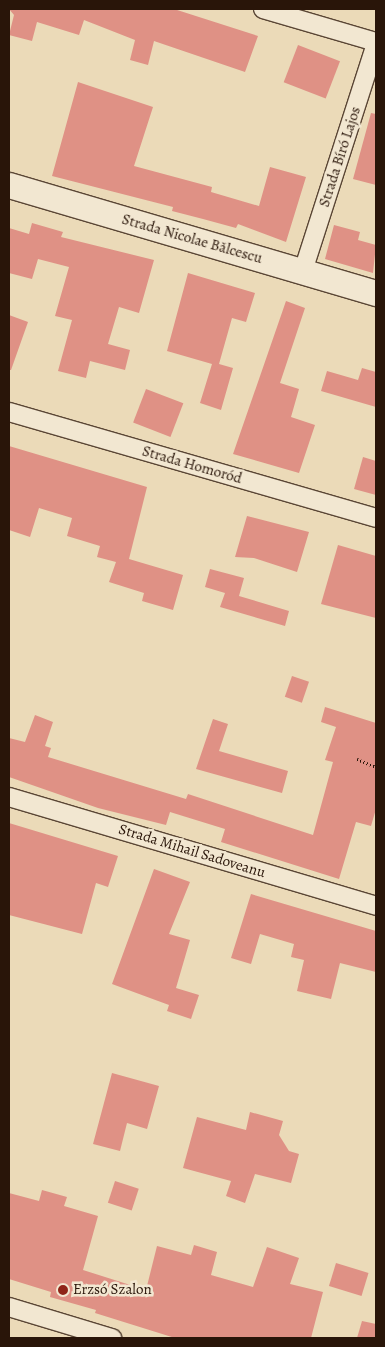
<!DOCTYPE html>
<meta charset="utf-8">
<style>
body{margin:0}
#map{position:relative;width:385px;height:1347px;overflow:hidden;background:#ebdab8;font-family:Alegreya,serif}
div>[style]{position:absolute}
.building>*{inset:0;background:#df9185;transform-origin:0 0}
.path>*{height:3px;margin-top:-1.5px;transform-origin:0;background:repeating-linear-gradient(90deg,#291509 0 1px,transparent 0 3.5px)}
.roads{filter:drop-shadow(1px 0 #5a4635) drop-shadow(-1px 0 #5a4635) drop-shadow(0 1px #5a4635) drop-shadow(0 -1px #5a4635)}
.minor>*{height:18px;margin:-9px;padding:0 9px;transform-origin:9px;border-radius:9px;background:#f2e7d1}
.secondary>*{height:25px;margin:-12.5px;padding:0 12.5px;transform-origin:12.5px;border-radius:12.5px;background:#f2e7d1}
.dots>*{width:14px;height:14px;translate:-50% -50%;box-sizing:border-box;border:2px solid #f2e7d1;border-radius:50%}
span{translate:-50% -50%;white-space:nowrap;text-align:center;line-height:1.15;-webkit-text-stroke:5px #f2e7d1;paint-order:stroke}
.street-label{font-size:15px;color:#291509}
.poi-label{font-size:15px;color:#291509}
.left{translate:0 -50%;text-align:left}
.frame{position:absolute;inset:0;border:10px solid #291509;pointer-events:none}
</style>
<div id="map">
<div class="building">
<i style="clip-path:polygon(9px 9px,174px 9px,258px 36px,245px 72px,154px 41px,148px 65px,130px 60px,135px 40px,84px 20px,79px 35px,37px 22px,32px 41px,9px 35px,14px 15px)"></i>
<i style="left:298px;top:45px;width:45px;height:40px;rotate:21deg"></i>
<i style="clip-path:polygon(78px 82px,153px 107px,134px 166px,212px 187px,211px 192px,259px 206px,270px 167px,306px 177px,286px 242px,238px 224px,236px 228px,203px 219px,172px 211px,173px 207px,52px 176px)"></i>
<i style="clip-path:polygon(371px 113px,376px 114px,376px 185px,353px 179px)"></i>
<i style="clip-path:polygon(32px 223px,63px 232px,61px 237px,154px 260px,139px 313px,119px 307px,108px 344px,130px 350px,125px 370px,90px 361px,86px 378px,58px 371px,72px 320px,55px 316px,69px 267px,38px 259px,32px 279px,9px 273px,9px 228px,29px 234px)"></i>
<i style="clip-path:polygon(334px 225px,360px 232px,358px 240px,376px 245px,373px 273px,325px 259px)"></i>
<i style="clip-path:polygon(188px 273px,255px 293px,246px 322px,232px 318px,219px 364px,233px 368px,221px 410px,200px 403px,212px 364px,167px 351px)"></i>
<i style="clip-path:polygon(286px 301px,305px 308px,280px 383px,299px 389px,291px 417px,315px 425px,299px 473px,233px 454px)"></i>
<i style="clip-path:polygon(9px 315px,28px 322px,11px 370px,9px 370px)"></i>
<i style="clip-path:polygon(362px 368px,376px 372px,376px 407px,321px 391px,327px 371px,358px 380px)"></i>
<i style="left:146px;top:389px;width:40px;height:36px;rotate:21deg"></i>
<i style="clip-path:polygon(9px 446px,147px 487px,129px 559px,183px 575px,173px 610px,142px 601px,144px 593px,109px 582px,116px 562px,97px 557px,100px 546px,67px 536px,72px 518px,39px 508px,30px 537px,9px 530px)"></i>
<i style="clip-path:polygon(363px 457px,376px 461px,376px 495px,354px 489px)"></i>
<i style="clip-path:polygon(247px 516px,309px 532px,297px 572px,254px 558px,235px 557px)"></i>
<i style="clip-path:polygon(338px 545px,376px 556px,376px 618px,321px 604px)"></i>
<i style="clip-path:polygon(210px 569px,244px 578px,239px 596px,289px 611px,285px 626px,220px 607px,225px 593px,205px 587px)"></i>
<i style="left:292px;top:676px;width:18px;height:22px;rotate:19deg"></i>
<i style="clip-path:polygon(325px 707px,376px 723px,376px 809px,371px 826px,356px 822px,339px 879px,221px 842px,225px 829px,170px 812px,166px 825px,98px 808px,9px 777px,9px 738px,25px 742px,35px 715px,53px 722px,45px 746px,51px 748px,48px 757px,186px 799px,188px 794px,313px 835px,333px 762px,325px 760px,336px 727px,321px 722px)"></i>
<i style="clip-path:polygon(213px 719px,228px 724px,219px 751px,288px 771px,282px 793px,196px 769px)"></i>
<i style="clip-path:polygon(9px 823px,118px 856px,108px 887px,96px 883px,82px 934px,9px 915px)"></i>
<i style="clip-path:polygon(154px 869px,190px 882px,169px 934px,190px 940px,176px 988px,199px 995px,191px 1019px,167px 1011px,169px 1005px,112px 984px)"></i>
<i style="clip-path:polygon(251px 894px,376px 931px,376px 972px,340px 963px,331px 999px,297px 991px,304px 960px,291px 957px,294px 944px,260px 934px,251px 964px,231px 958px)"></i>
<i style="clip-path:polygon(112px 1073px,159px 1086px,147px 1129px,127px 1123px,120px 1151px,93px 1144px)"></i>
<i style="clip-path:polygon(250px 1112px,283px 1121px,279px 1135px,289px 1151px,299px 1154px,291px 1183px,255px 1174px,245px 1203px,226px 1196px,231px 1181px,183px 1168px,197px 1117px,246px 1130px)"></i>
<i style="left:115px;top:1181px;width:25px;height:23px;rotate:18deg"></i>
<i style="clip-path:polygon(42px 1190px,67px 1197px,64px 1206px,98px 1216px,83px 1270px,146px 1290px,157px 1246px,191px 1255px,194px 1245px,217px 1252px,211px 1275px,253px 1287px,267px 1247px,299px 1258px,290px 1284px,323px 1292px,311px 1338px,175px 1338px,95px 1313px,96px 1310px,50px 1297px,51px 1292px,9px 1279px,9px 1193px,39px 1201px)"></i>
<i style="left:336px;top:1263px;width:34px;height:24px;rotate:17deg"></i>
<i style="clip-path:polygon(362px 1321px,376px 1324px,376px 1338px,357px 1338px)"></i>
</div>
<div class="path">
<i style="left:357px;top:759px;width:21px;rotate:23deg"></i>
</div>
<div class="roads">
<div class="minor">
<i style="left:263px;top:9px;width:118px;rotate:16.3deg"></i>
<i style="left:303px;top:271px;width:239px;rotate:-72.2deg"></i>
<i style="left:9px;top:412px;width:382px;rotate:16.1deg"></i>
<i style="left:9px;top:797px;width:383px;rotate:16.5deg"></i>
<i style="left:9px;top:1307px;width:108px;rotate:16.8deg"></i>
</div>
<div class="secondary">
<i style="left:9px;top:185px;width:383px;rotate:16.4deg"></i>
</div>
</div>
<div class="dots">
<i style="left:63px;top:1290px;background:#8f2418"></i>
</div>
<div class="street-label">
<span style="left:340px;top:157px;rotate:-72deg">Strada Bíró Lajos</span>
<span style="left:192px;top:239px;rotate:16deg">Strada Nicolae Bălcescu</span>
<span style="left:192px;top:465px;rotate:16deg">Strada Homoród</span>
<span style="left:192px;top:851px;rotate:17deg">Strada Mihail Sadoveanu</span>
</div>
<div class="poi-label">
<span class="left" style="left:73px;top:1290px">Erzsó Szalon</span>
</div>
<div class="frame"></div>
</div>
